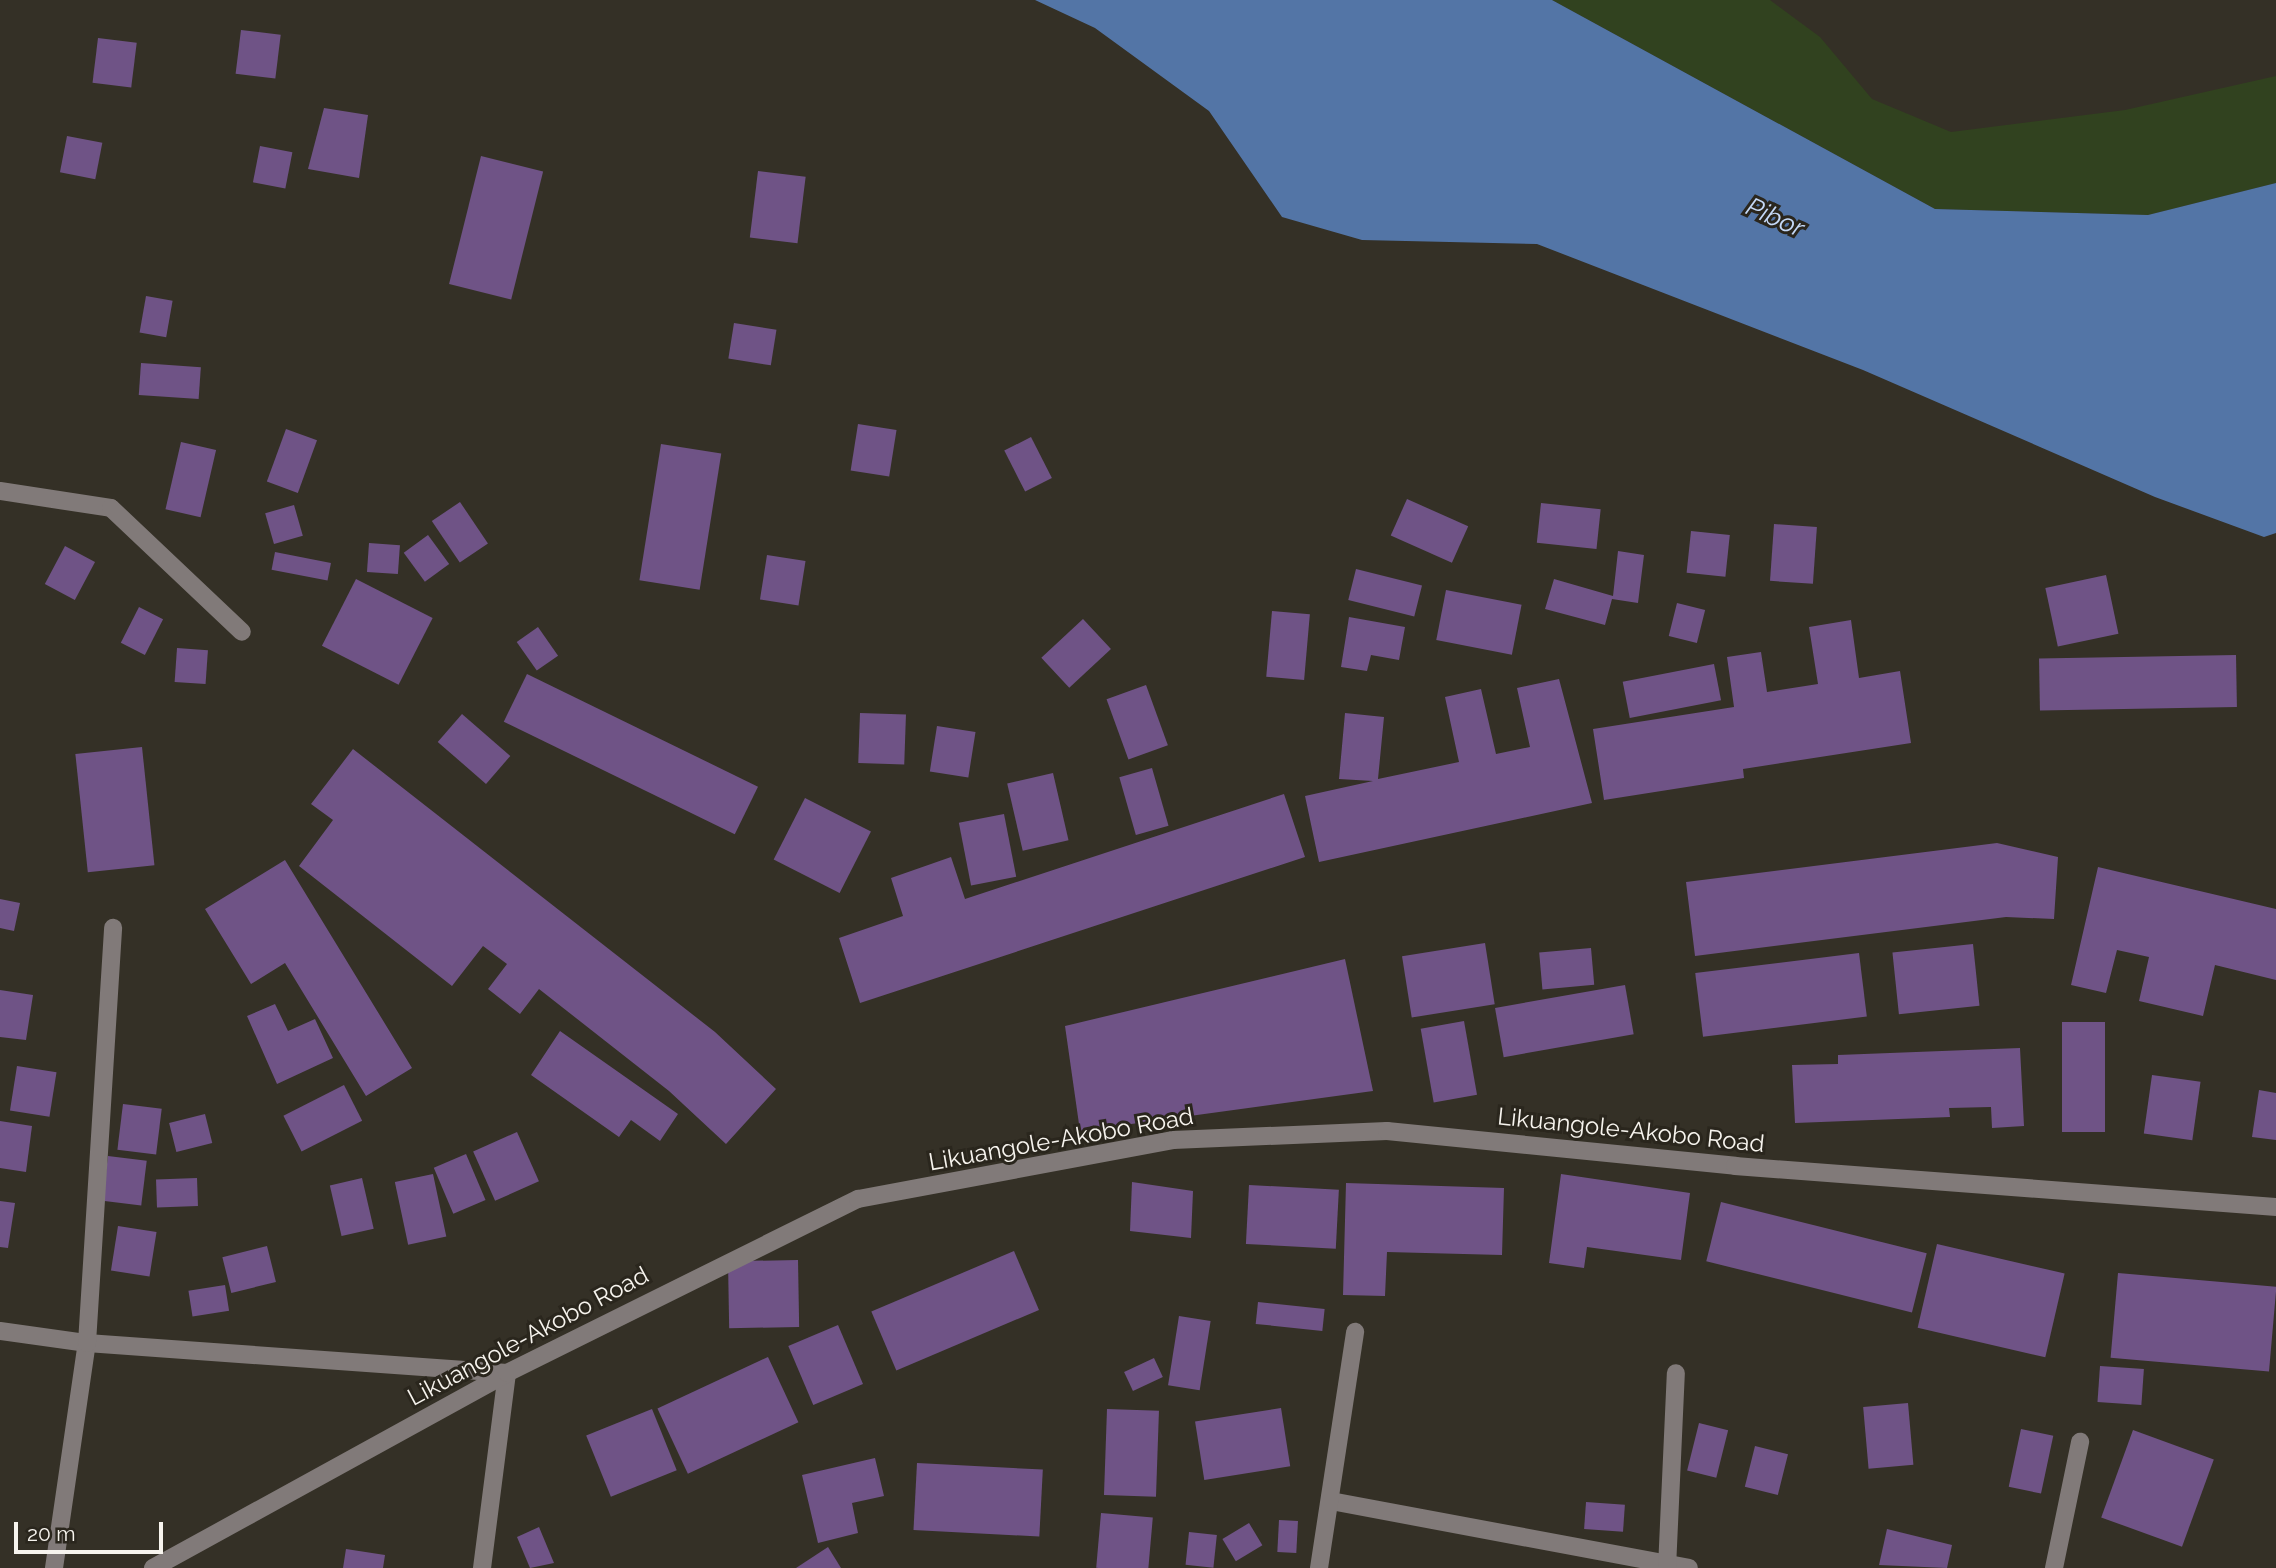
<!DOCTYPE html>
<style>
body{margin:0}
#map{position:relative;width:2276px;height:1568px;overflow:hidden;background:#343026;font-family:Raleway,sans-serif}
div>[style]{position:absolute}
.green>*{inset:0;background:#31421f}
.water>*{inset:0;background:#5375a6}
.building>*{inset:0;background:#6f5386;transform-origin:0 0}
.minor>*{height:18px;margin:-9px;padding:0 9px;transform-origin:9px;border-radius:9px;background:#817a79}
span{translate:-50% -50%;white-space:nowrap;text-align:center;line-height:1.15;-webkit-text-stroke:6px #2a261d;paint-order:stroke}
.street-label{font-size:24px;color:#f7f4ee}
.water-label{font-size:26px;color:#c5d9f7;font-style:italic}
.scale{position:absolute;left:14px;top:1522px;width:149px;height:32px;box-sizing:border-box;border:4px solid #f7f4ee;border-top:0;padding-left:9px;font-size:21px;line-height:24px;white-space:nowrap;color:#f7f4ee;-webkit-text-stroke:5px #2a261d;paint-order:stroke}
</style>
<div id="map">
<div class="green">
<i style="clip-path:polygon(1552px 0,1770px 0,1820px 37px,1872px 99px,1951px 132px,2125px 110px,2276px 76px,2276px 183px,2148px 215px,1935px 209px)"></i>
</div>
<div class="water">
<i style="clip-path:polygon(1035px 0,1552px 0,1935px 209px,2148px 215px,2276px 183px,2276px 533px,2264px 537px,2155px 497px,1863px 370px,1537px 244px,1362px 240px,1282px 217px,1209px 111px,1095px 28px)"></i>
</div>
<div class="building">
<i style="left:241px;top:30px;width:40px;height:44px;rotate:7deg"></i>
<i style="left:98px;top:38px;width:39px;height:45px;rotate:7deg"></i>
<i style="clip-path:polygon(324px 108px,368px 115px,359px 178px,308px 169px)"></i>
<i style="left:67px;top:136px;width:36px;height:37px;rotate:11deg"></i>
<i style="left:260px;top:146px;width:33px;height:37px;rotate:11deg"></i>
<i style="left:481px;top:156px;width:64px;height:132px;rotate:14deg"></i>
<i style="left:758px;top:171px;width:48px;height:67px;rotate:7deg"></i>
<i style="left:146px;top:296px;width:27px;height:37px;rotate:10deg"></i>
<i style="left:734px;top:323px;width:43px;height:36px;rotate:9deg"></i>
<i style="left:141px;top:363px;width:60px;height:32px;rotate:4deg"></i>
<i style="left:858px;top:424px;width:39px;height:47px;rotate:9deg"></i>
<i style="left:286px;top:429px;width:33px;height:56px;rotate:20deg"></i>
<i style="left:1031px;top:437px;width:46px;height:30px;rotate:63deg"></i>
<i style="left:181px;top:442px;width:36px;height:69px;rotate:13deg"></i>
<i style="left:661px;top:444px;width:61px;height:138px;rotate:9deg"></i>
<i style="left:1407px;top:499px;width:67px;height:40px;rotate:24deg"></i>
<i style="left:460px;top:502px;width:50px;height:34px;rotate:56deg"></i>
<i style="left:1541px;top:503px;width:60px;height:40px;rotate:6deg"></i>
<i style="left:294px;top:505px;width:32px;height:30px;rotate:74deg"></i>
<i style="left:1774px;top:524px;width:43px;height:57px;rotate:4deg"></i>
<i style="left:1691px;top:531px;width:39px;height:42px;rotate:6deg"></i>
<i style="left:428px;top:535px;width:36px;height:30px;rotate:54deg"></i>
<i style="left:369px;top:543px;width:31px;height:29px;rotate:4deg"></i>
<i style="left:65px;top:546px;width:34px;height:43px;rotate:28deg"></i>
<i style="clip-path:polygon(1618px 551px,1644px 555px,1638px 603px,1612px 599px,1605px 625px,1545px 609px,1554px 579px,1613px 596px)"></i>
<i style="left:275px;top:552px;width:57px;height:18px;rotate:11deg"></i>
<i style="left:767px;top:555px;width:39px;height:45px;rotate:9deg"></i>
<i style="left:1356px;top:569px;width:68px;height:32px;rotate:14deg"></i>
<i style="left:2106px;top:575px;width:60px;height:62px;rotate:78deg"></i>
<i style="left:356px;top:579px;width:86px;height:75px;rotate:27deg"></i>
<i style="left:1446px;top:590px;width:77px;height:51px;rotate:11deg"></i>
<i style="left:1677px;top:603px;width:29px;height:34px;rotate:14deg"></i>
<i style="left:139px;top:607px;width:27px;height:40px;rotate:27deg"></i>
<i style="left:1272px;top:611px;width:38px;height:66px;rotate:5deg"></i>
<i style="clip-path:polygon(1349px 617px,1405px 627px,1399px 660px,1371px 655px,1367px 671px,1341px 667px)"></i>
<i style="left:1083px;top:619px;width:41px;height:57px;rotate:47deg"></i>
<i style="clip-path:polygon(1851px 620px,1859px 678px,1900px 671px,1911px 743px,1743px 769px,1744px 778px,1604px 800px,1593px 729px,1734px 707px,1727px 657px,1761px 652px,1767px 692px,1818px 684px,1809px 627px)"></i>
<i style="left:538px;top:627px;width:35px;height:26px;rotate:55deg"></i>
<i style="left:177px;top:648px;width:31px;height:34px;rotate:4deg"></i>
<i style="left:2236px;top:655px;width:52px;height:197px;rotate:89deg"></i>
<i style="left:1714px;top:664px;width:37px;height:93px;rotate:79deg"></i>
<i style="left:527px;top:674px;width:257px;height:53px;rotate:26deg"></i>
<i style="clip-path:polygon(1559px 679px,1592px 803px,1319px 862px,1305px 796px,1373px 781px,1339px 779px,1345px 713px,1384px 717px,1378px 779px,1459px 762px,1445px 697px,1481px 689px,1496px 754px,1530px 747px,1517px 688px)"></i>
<i style="left:1146px;top:685px;width:64px;height:42px;rotate:70deg"></i>
<i style="left:860px;top:713px;width:46px;height:50px;rotate:2deg"></i>
<i style="left:462px;top:714px;width:64px;height:37px;rotate:41deg"></i>
<i style="left:937px;top:726px;width:39px;height:46px;rotate:9deg"></i>
<i style="left:142px;top:747px;width:119px;height:67px;rotate:84deg"></i>
<i style="clip-path:polygon(353px 749px,715px 1032px,776px 1089px,726px 1144px,669px 1091px,539px 989px,520px 1014px,488px 989px,507px 964px,483px 946px,452px 986px,299px 866px,333px 820px,311px 804px)"></i>
<i style="left:1152px;top:768px;width:60px;height:34px;rotate:74deg"></i>
<i style="left:1053px;top:773px;width:69px;height:47px;rotate:77deg"></i>
<i style="clip-path:polygon(1284px 794px,1305px 857px,860px 1003px,839px 938px,903px 916px,891px 878px,951px 857px,965px 899px)"></i>
<i style="left:805px;top:798px;width:74px;height:69px;rotate:27deg"></i>
<i style="left:1004px;top:814px;width:64px;height:46px;rotate:79deg"></i>
<i style="clip-path:polygon(1997px 843px,2058px 857px,2054px 919px,2006px 917px,1695px 956px,1686px 882px)"></i>
<i style="clip-path:polygon(285px 860px,412px 1068px,366px 1096px,285px 963px,251px 984px,205px 909px)"></i>
<i style="clip-path:polygon(2098px 867px,2276px 909px,2276px 980px,2215px 965px,2203px 1016px,2139px 1001px,2149px 957px,2117px 950px,2106px 993px,2071px 985px)"></i>
<i style="clip-path:polygon(0 899px,20px 903px,14px 931px,0 928px)"></i>
<i style="left:1485px;top:943px;width:62px;height:84px;rotate:81deg"></i>
<i style="left:1973px;top:944px;width:62px;height:81px;rotate:84deg"></i>
<i style="left:1591px;top:948px;width:37px;height:52px;rotate:85deg"></i>
<i style="left:1859px;top:953px;width:64px;height:165px;rotate:83deg"></i>
<i style="clip-path:polygon(1345px 959px,1373px 1091px,1080px 1131px,1065px 1026px)"></i>
<i style="left:1625px;top:985px;width:50px;height:132px;rotate:80deg"></i>
<i style="clip-path:polygon(0 990px,33px 995px,26px 1040px,0 1037px)"></i>
<i style="clip-path:polygon(275px 1004px,288px 1031px,315px 1019px,333px 1058px,277px 1084px,247px 1016px)"></i>
<i style="left:1464px;top:1021px;width:75px;height:44px;rotate:80deg"></i>
<i style="left:2062px;top:1022px;width:43px;height:110px"></i>
<i style="clip-path:polygon(560px 1031px,678px 1114px,660px 1141px,631px 1120px,619px 1137px,531px 1075px)"></i>
<i style="clip-path:polygon(2020px 1048px,2024px 1126px,1992px 1128px,1991px 1107px,1949px 1108px,1950px 1117px,1795px 1123px,1792px 1065px,1838px 1064px,1838px 1055px)"></i>
<i style="left:17px;top:1066px;width:40px;height:45px;rotate:9deg"></i>
<i style="left:2152px;top:1075px;width:49px;height:59px;rotate:8deg"></i>
<i style="left:344px;top:1085px;width:40px;height:68px;rotate:63deg"></i>
<i style="clip-path:polygon(2259px 1090px,2276px 1093px,2276px 1140px,2252px 1137px)"></i>
<i style="left:123px;top:1104px;width:39px;height:46px;rotate:7deg"></i>
<i style="left:205px;top:1114px;width:30px;height:37px;rotate:76deg"></i>
<i style="clip-path:polygon(0 1121px,32px 1126px,26px 1172px,0 1168px)"></i>
<i style="left:517px;top:1132px;width:54px;height:48px;rotate:66deg"></i>
<i style="left:466px;top:1154px;width:50px;height:35px;rotate:67deg"></i>
<i style="left:108px;top:1156px;width:39px;height:45px;rotate:7deg"></i>
<i style="left:433px;top:1174px;width:64px;height:39px;rotate:78deg"></i>
<i style="clip-path:polygon(1561px 1174px,1690px 1193px,1681px 1260px,1587px 1247px,1584px 1268px,1549px 1263px)"></i>
<i style="left:197px;top:1178px;width:28px;height:41px;rotate:88deg"></i>
<i style="left:362px;top:1178px;width:52px;height:33px;rotate:77deg"></i>
<i style="clip-path:polygon(1132px 1182px,1193px 1191px,1191px 1238px,1130px 1231px)"></i>
<i style="clip-path:polygon(1346px 1183px,1504px 1188px,1502px 1255px,1387px 1252px,1385px 1296px,1343px 1295px)"></i>
<i style="left:1249px;top:1185px;width:90px;height:59px;rotate:3deg"></i>
<i style="clip-path:polygon(0 1201px,15px 1203px,8px 1248px,0 1247px)"></i>
<i style="left:1721px;top:1202px;width:212px;height:61px;rotate:14deg"></i>
<i style="left:118px;top:1226px;width:39px;height:45px;rotate:9deg"></i>
<i style="left:1937px;top:1244px;width:131px;height:86px;rotate:13deg"></i>
<i style="left:267px;top:1246px;width:37px;height:46px;rotate:76deg"></i>
<i style="left:1014px;top:1251px;width:64px;height:155px;rotate:67deg"></i>
<i style="left:798px;top:1260px;width:67px;height:70px;rotate:89deg"></i>
<i style="left:2118px;top:1273px;width:159px;height:85px;rotate:5deg"></i>
<i style="left:225px;top:1285px;width:26px;height:37px;rotate:81deg"></i>
<i style="left:1258px;top:1302px;width:67px;height:22px;rotate:6deg"></i>
<i style="left:1179px;top:1316px;width:32px;height:70px;rotate:9deg"></i>
<i style="left:838px;top:1325px;width:64px;height:54px;rotate:67deg"></i>
<i style="left:768px;top:1357px;width:72px;height:122px;rotate:65deg"></i>
<i style="left:1154px;top:1358px;width:21px;height:33px;rotate:65deg"></i>
<i style="left:2100px;top:1366px;width:44px;height:36px;rotate:4deg"></i>
<i style="left:1908px;top:1403px;width:62px;height:45px;rotate:85deg"></i>
<i style="left:1281px;top:1408px;width:59px;height:87px;rotate:81deg"></i>
<i style="left:652px;top:1409px;width:66px;height:71px;rotate:68deg"></i>
<i style="left:1107px;top:1409px;width:52px;height:86px;rotate:2deg"></i>
<i style="left:1699px;top:1423px;width:30px;height:49px;rotate:14deg"></i>
<i style="left:2021px;top:1429px;width:33px;height:59px;rotate:12deg"></i>
<i style="left:2133px;top:1430px;width:86px;height:93px;rotate:20deg"></i>
<i style="left:1755px;top:1446px;width:34px;height:42px;rotate:14deg"></i>
<i style="clip-path:polygon(875px 1458px,884px 1496px,852px 1503px,858px 1533px,818px 1543px,802px 1475px)"></i>
<i style="left:917px;top:1463px;width:126px;height:67px;rotate:3deg"></i>
<i style="left:1586px;top:1502px;width:39px;height:27px;rotate:4deg"></i>
<i style="left:1101px;top:1513px;width:52px;height:55px;rotate:5deg"></i>
<i style="left:1279px;top:1520px;width:19px;height:32px;rotate:3deg"></i>
<i style="left:1249px;top:1523px;width:26px;height:31px;rotate:59deg"></i>
<i style="clip-path:polygon(539px 1527px,554px 1563px,530px 1568px,517px 1537px)"></i>
<i style="clip-path:polygon(1887px 1529px,1952px 1545px,1947px 1568px,1879px 1565px)"></i>
<i style="left:1189px;top:1532px;width:28px;height:33px;rotate:6deg"></i>
<i style="clip-path:polygon(828px 1547px,841px 1568px,796px 1568px)"></i>
<i style="clip-path:polygon(346px 1549px,385px 1555px,383px 1568px,343px 1568px)"></i>
</div>
<div class="minor">
<i style="left:0;top:491px;width:112px;rotate:8.7deg"></i>
<i style="left:111px;top:508px;width:180px;rotate:43.4deg"></i>
<i style="left:0;top:1331px;width:88px;rotate:7.9deg"></i>
<i style="left:87px;top:1343px;width:421px;rotate:4.1deg"></i>
<i style="left:507px;top:1373px;width:197px;rotate:97.3deg"></i>
<i style="left:1331px;top:1501px;width:364px;rotate:10.6deg"></i>
<i style="left:54px;top:1568px;width:227px;rotate:-81.7deg"></i>
<i style="left:87px;top:1343px;width:416px;rotate:-86.4deg"></i>
<i style="left:153px;top:1568px;width:404px;rotate:-28.8deg"></i>
<i style="left:507px;top:1373px;width:392px;rotate:-26.4deg"></i>
<i style="left:858px;top:1199px;width:320px;rotate:-10.6deg"></i>
<i style="left:1173px;top:1140px;width:214px;rotate:-2.4deg"></i>
<i style="left:1387px;top:1131px;width:350px;rotate:5.7deg"></i>
<i style="left:1735px;top:1166px;width:543px;rotate:4.33deg"></i>
<i style="left:1319px;top:1568px;width:239px;rotate:-81.3deg"></i>
<i style="left:1667px;top:1568px;width:195px;rotate:-87.4deg"></i>
<i style="left:2054px;top:1568px;width:129px;rotate:-78.3deg"></i>
</div>
<div class="street-label">
<span style="left:1631px;top:1130px;rotate:6deg">Likuangole-Akobo Road</span>
<span style="left:1061px;top:1139px;rotate:-10deg">Likuangole-Akobo Road</span>
<span style="left:528px;top:1336px;rotate:-28deg">Likuangole-Akobo Road</span>
</div>
<div class="water-label">
<span style="left:1775px;top:218px;rotate:24deg">Pibor</span>
</div>
<div class="scale">20 m</div>
</div>
